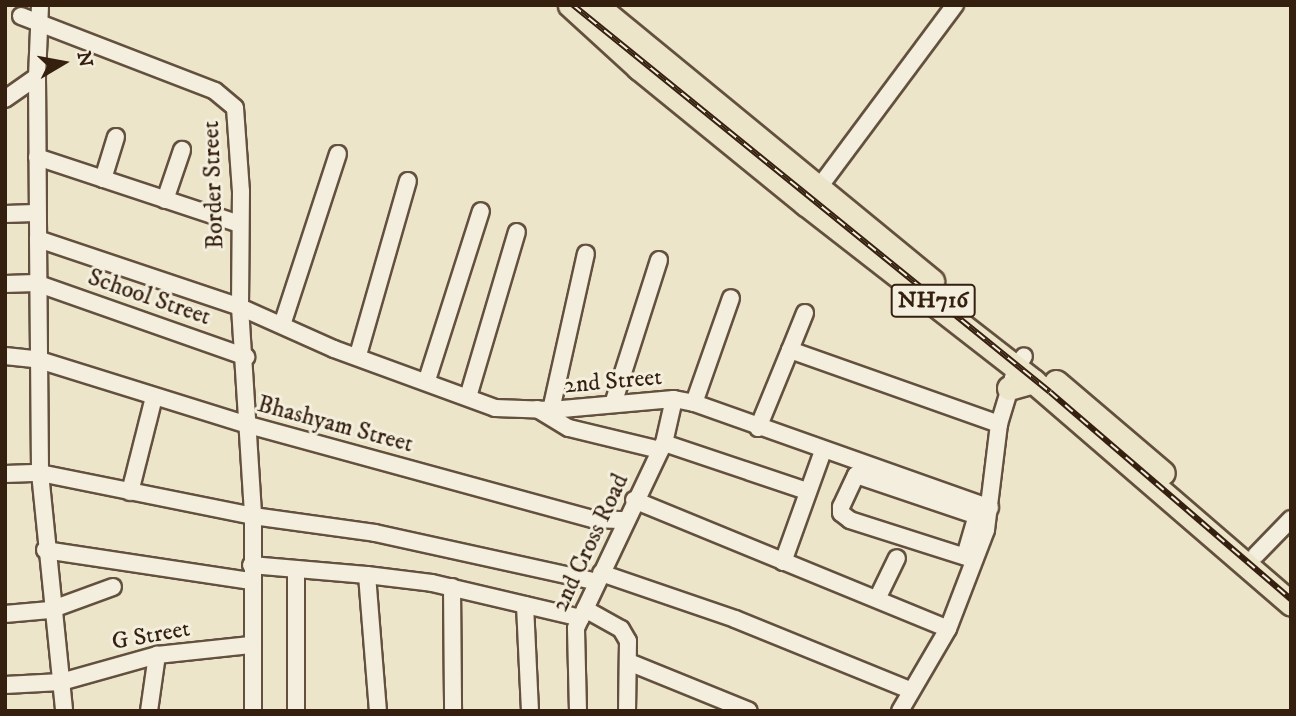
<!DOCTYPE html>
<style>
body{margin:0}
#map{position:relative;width:1296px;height:716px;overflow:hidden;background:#ede5ca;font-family:"IM FELL DW Pica",serif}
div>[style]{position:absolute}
.roads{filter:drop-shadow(2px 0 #63503e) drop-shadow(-2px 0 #63503e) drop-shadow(0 2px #63503e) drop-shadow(0 -2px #63503e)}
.minor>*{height:16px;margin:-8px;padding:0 8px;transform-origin:8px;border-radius:8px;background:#f3eedd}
.highway>*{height:23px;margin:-11.5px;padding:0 11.5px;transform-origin:11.5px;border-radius:11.5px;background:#ede5ca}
.rail>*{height:6px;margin-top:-3px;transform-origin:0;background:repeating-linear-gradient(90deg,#f3eedd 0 10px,#351f0f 0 20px);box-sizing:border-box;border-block:2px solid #351f0f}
span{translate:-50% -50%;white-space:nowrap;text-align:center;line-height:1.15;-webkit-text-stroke:6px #f3eedd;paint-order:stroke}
.shield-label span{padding:2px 5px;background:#f3eedd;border:2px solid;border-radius:5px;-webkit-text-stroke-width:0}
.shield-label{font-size:23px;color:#351f0f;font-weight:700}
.street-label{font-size:24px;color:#351f0f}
.frame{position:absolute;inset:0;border:7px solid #351f0f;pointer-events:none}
.north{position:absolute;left:28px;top:28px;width:70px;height:70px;-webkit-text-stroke:5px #f3eedd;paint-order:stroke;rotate:80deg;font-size:19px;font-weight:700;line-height:28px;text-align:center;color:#351f0f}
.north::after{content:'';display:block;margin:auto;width:24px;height:32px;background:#351f0f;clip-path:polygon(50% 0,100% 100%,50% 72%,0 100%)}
</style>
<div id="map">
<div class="roads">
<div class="minor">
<i style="left:21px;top:16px;width:208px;rotate:21.1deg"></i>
<i style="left:215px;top:91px;width:26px;rotate:40deg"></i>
<i style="left:235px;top:108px;width:83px;rotate:85.9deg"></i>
<i style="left:241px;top:191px;width:116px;rotate:90.5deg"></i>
<i style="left:240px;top:307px;width:103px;rotate:24.1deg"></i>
<i style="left:334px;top:349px;width:171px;rotate:20.1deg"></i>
<i style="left:495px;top:408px;width:56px;rotate:2deg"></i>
<i style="left:551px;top:410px;width:123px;rotate:-5.1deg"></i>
<i style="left:674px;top:399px;width:20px;rotate:11deg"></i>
<i style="left:694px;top:403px;width:314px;rotate:19.5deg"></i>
<i style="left:37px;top:77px;width:162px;rotate:89.6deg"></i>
<i style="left:38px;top:239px;width:213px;rotate:18.6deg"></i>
<i style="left:240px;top:307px;width:209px;rotate:86.4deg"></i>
<i style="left:253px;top:516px;width:195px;rotate:90deg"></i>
<i style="left:5px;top:99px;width:39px;rotate:-35deg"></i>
<i style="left:37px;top:77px;width:72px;rotate:-87.6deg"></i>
<i style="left:37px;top:157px;width:213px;rotate:18.3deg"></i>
<i style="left:103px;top:179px;width:44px;rotate:-72.8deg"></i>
<i style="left:814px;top:194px;width:236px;rotate:-53.3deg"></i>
<i style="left:165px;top:200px;width:53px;rotate:-71.2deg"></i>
<i style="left:5px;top:214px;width:30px;rotate:-2deg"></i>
<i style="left:38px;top:239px;width:234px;rotate:89.5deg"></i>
<i style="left:40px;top:473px;width:239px;rotate:84.2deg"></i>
<i style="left:5px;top:284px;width:31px;rotate:-2deg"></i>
<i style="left:36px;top:283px;width:223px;rotate:19.4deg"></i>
<i style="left:282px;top:325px;width:180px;rotate:-71.9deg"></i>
<i style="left:790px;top:350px;width:40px;rotate:-68deg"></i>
<i style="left:358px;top:355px;width:181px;rotate:-74deg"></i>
<i style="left:5px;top:356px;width:31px;rotate:6deg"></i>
<i style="left:36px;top:359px;width:219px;rotate:17.3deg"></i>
<i style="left:245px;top:424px;width:361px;rotate:15.3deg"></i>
<i style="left:593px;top:519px;width:33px;rotate:2deg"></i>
<i style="left:427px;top:380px;width:177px;rotate:-72.3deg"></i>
<i style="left:468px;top:397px;width:172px;rotate:-73.5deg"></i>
<i style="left:614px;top:401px;width:148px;rotate:-72.3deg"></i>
<i style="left:694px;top:403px;width:111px;rotate:-70.6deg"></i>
<i style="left:537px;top:409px;width:37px;rotate:31deg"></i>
<i style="left:569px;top:428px;width:94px;rotate:13.6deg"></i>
<i style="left:551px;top:410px;width:160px;rotate:-77.4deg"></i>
<i style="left:758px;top:428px;width:84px;rotate:-67.7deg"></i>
<i style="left:790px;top:350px;width:222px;rotate:19.5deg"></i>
<i style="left:664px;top:443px;width:151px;rotate:18.6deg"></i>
<i style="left:5px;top:474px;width:35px;rotate:-2deg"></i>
<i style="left:40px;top:473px;width:217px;rotate:11.4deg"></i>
<i style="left:253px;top:516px;width:123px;rotate:7.9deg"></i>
<i style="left:375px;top:533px;width:227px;rotate:12.4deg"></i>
<i style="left:130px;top:492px;width:98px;rotate:-75.8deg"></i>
<i style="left:634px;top:500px;width:339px;rotate:22.3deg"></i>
<i style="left:45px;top:550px;width:207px;rotate:8.6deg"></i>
<i style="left:1256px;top:555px;width:50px;rotate:-45.8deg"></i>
<i style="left:965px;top:556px;width:50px;rotate:-73.7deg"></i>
<i style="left:972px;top:559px;width:128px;rotate:-162.3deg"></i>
<i style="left:850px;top:520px;width:11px;rotate:-142deg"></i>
<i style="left:841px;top:513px;width:6px;rotate:-90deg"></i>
<i style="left:841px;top:507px;width:35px;rotate:-65deg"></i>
<i style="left:856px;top:475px;width:128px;rotate:18.7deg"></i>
<i style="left:783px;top:562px;width:118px;rotate:-70.2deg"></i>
<i style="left:251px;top:565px;width:116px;rotate:4.9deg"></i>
<i style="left:367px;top:575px;width:136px;rotate:85.4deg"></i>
<i style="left:601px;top:573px;width:142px;rotate:18.9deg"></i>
<i style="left:735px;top:619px;width:189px;rotate:22.1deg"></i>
<i style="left:367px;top:575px;width:65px;rotate:7deg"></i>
<i style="left:432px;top:583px;width:153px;rotate:13.2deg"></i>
<i style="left:452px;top:587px;width:124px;rotate:89.5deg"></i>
<i style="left:878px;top:597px;width:43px;rotate:-64deg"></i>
<i style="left:525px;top:605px;width:106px;rotate:87.3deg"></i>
<i style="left:585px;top:609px;width:41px;rotate:29.1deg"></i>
<i style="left:621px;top:629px;width:14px;rotate:60deg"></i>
<i style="left:628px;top:641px;width:70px;rotate:90.8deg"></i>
<i style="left:5px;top:614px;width:45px;rotate:-5.1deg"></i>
<i style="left:50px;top:610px;width:67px;rotate:-20.1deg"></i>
<i style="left:631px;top:663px;width:127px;rotate:22.1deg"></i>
<i style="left:5px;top:685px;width:56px;rotate:-3.1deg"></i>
<i style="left:61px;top:682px;width:100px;rotate:-15.7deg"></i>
<i style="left:157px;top:655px;width:94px;rotate:-6.1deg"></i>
<i style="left:149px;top:711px;width:57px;rotate:-81.9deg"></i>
<i style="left:296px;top:711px;width:142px;rotate:-90deg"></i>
<i style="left:578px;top:711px;width:83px;rotate:-91.4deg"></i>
<i style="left:576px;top:628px;width:205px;rotate:-64.6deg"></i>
<i style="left:664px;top:443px;width:45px;rotate:-77.2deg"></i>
<i style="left:900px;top:711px;width:95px;rotate:-59.7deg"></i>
<i style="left:948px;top:629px;width:106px;rotate:-69deg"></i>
<i style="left:986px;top:530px;width:107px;rotate:-83deg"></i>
<i style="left:999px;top:424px;width:59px;rotate:-73.1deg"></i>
<i style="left:1016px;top:368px;width:14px;rotate:-56deg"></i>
</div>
<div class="highway">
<i style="left:570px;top:5px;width:93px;rotate:42.4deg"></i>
<i style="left:639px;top:68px;width:215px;rotate:39.2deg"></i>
<i style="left:806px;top:204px;width:288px;rotate:37.9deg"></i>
<i style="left:1033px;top:381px;width:341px;rotate:40.8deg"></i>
<i style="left:596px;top:5px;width:435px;rotate:39.4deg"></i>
<i style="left:1056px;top:382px;width:140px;rotate:40.4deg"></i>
<i style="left:1009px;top:388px;width:25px;rotate:-16deg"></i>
</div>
</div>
<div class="rail">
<i style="left:573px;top:5px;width:614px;rotate:39.05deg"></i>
<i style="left:1050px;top:392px;width:318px;rotate:40.7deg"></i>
</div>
<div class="shield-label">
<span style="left:933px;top:301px">NH716</span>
</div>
<div class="street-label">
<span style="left:214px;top:185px;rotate:-92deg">Border Street</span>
<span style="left:149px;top:298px;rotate:19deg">School Street</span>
<span style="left:613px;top:382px;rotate:-5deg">2nd Street</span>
<span style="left:335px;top:425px;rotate:15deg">Bhashyam Street</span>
<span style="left:591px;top:543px;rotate:-65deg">2nd Cross Road</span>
<span style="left:151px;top:636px;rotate:-10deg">G Street</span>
</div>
<div class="frame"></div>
<div class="north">N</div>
</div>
